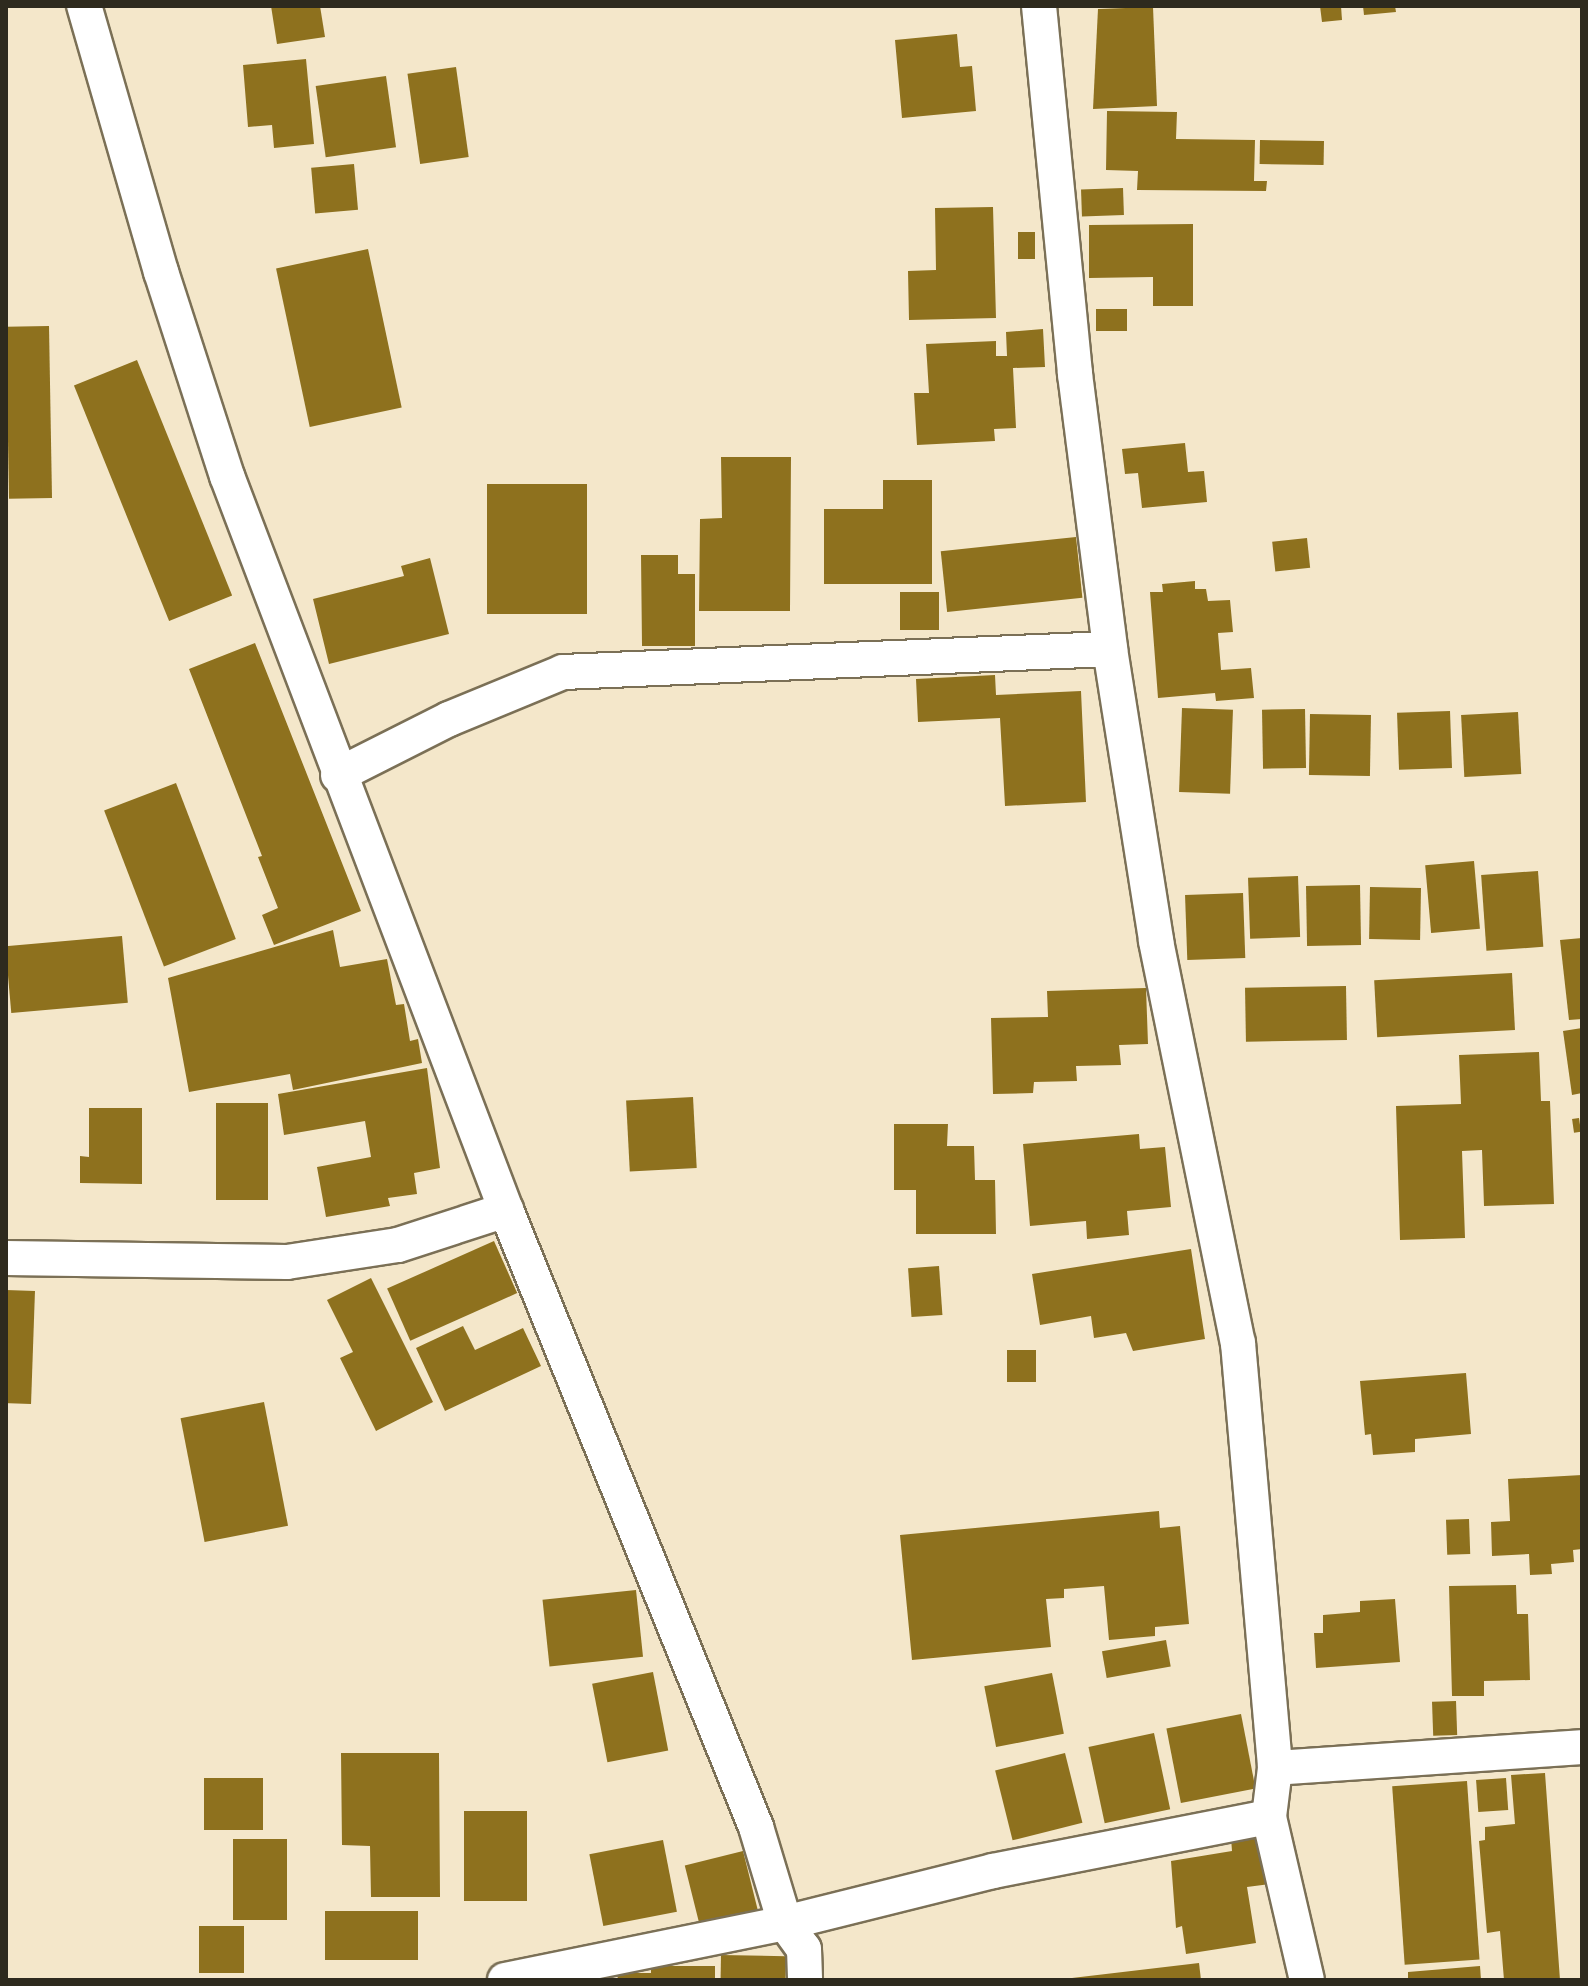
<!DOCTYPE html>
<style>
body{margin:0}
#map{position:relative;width:1588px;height:1986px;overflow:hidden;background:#f4e7ca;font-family:"Varela Round",sans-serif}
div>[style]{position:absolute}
.building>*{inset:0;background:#8e711e;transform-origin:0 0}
.roads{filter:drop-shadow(2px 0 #7b7056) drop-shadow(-2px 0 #7b7056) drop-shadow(0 2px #7b7056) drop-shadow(0 -2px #7b7056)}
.street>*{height:34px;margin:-17px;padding:0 17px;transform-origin:17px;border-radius:17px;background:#fff}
span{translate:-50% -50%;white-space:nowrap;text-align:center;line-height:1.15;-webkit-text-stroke:7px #fff5dd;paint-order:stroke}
.frame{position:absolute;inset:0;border:8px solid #2e2a1e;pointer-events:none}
</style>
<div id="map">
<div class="building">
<i style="clip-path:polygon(271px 6px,320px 6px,325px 37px,277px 44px)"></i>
<i style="clip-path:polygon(1320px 6px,1341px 6px,1342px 20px,1322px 22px)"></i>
<i style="clip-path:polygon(1363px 6px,1395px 6px,1396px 12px,1364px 15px)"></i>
<i style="clip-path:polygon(1153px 7px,1157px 106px,1093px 109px,1098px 9px)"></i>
<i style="clip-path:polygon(957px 34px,960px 67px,972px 66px,976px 111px,902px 118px,895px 40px)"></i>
<i style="clip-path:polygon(306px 59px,314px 144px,274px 148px,272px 125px,248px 127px,243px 65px)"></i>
<i style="left:456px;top:67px;width:91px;height:49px;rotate:82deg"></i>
<i style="left:386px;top:76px;width:72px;height:71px;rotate:82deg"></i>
<i style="clip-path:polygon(1107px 111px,1177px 112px,1176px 139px,1255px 140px,1254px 181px,1267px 181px,1266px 191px,1137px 190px,1138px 171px,1106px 170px)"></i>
<i style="left:1260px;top:140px;width:64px;height:24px;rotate:1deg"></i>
<i style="left:354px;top:164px;width:46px;height:43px;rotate:85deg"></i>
<i style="left:1123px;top:188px;width:27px;height:42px;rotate:88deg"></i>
<i style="clip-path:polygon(993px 207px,996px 318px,909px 320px,908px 271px,936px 270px,935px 208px)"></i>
<i style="clip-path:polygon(1193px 224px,1193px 306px,1153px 306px,1153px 277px,1089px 278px,1089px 225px)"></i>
<i style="left:1018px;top:232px;width:17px;height:27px"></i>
<i style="left:368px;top:249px;width:162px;height:94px;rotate:78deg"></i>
<i style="left:1127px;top:309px;width:22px;height:31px;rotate:90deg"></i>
<i style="left:49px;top:326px;width:172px;height:43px;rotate:89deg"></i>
<i style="clip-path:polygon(1043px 329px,1045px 367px,1013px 368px,1016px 428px,994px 429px,995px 441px,917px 445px,914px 393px,929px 393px,926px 344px,996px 341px,996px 356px,1007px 356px,1006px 332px)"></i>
<i style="left:137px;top:360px;width:254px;height:68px;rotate:68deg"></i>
<i style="clip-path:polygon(1185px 443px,1188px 472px,1204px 471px,1207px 502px,1142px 508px,1138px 473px,1125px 474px,1122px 449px)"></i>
<i style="clip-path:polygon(721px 457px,791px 457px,790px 611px,699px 611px,700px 519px,722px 518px)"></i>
<i style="clip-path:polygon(883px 480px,932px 480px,932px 584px,824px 584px,824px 509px,883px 509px)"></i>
<i style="left:487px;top:484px;width:100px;height:130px"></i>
<i style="left:1076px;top:537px;width:61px;height:136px;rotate:84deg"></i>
<i style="left:1307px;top:538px;width:30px;height:35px;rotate:84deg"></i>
<i style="clip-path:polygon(641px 555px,678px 555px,678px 574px,695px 574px,695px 646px,642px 646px)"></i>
<i style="clip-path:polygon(430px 558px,449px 634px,329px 664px,313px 599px,404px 576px,401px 566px)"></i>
<i style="clip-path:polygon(1195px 581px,1195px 589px,1206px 589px,1208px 601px,1230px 600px,1233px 632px,1218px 633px,1221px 670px,1251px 668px,1254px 698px,1216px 701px,1215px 693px,1158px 698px,1150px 592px,1163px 592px,1162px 584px)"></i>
<i style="left:900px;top:592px;width:39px;height:38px"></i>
<i style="clip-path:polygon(255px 643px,361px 911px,274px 945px,262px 915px,278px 908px,258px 857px,262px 856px,189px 669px)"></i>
<i style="clip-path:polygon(995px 675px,996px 695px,1081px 691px,1086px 802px,1005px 806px,1000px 718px,918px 722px,916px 679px)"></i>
<i style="left:1182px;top:708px;width:51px;height:84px;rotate:2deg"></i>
<i style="left:1305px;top:709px;width:59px;height:43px;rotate:89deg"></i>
<i style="left:1450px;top:711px;width:57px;height:53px;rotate:88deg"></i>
<i style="left:1518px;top:712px;width:62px;height:57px;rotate:87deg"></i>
<i style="left:1310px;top:714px;width:61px;height:61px;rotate:1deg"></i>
<i style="left:176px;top:783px;width:167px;height:77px;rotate:69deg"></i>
<i style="left:1474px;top:861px;width:68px;height:49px;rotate:85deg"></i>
<i style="left:1538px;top:871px;width:76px;height:57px;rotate:86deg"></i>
<i style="left:1298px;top:876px;width:61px;height:50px;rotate:88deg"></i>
<i style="left:1360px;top:885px;width:60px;height:54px;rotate:89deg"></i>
<i style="left:1370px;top:887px;width:51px;height:52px;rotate:1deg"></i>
<i style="left:1243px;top:893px;width:65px;height:58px;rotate:88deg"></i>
<i style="clip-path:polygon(333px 930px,340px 967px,387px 959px,396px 1005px,404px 1004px,410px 1041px,418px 1039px,422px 1063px,293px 1090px,290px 1074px,189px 1092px,168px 978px)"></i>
<i style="left:122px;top:936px;width:67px;height:117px;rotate:85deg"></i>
<i style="clip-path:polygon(1582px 938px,1582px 1019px,1569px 1020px,1560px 940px)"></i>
<i style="left:1512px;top:973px;width:57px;height:138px;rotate:87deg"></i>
<i style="left:1346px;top:986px;width:54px;height:101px;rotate:89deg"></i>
<i style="clip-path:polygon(1146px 988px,1148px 1044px,1119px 1045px,1121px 1065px,1076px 1066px,1077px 1081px,1034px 1082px,1033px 1093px,993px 1094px,991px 1018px,1048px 1017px,1047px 991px)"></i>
<i style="clip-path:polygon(1582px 1028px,1582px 1093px,1572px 1095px,1563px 1031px)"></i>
<i style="clip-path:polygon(1539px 1052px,1541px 1101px,1550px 1101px,1554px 1204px,1484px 1206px,1482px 1150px,1462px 1151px,1465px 1238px,1400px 1240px,1396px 1106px,1461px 1104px,1459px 1055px)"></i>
<i style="clip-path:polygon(427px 1068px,440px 1168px,414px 1173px,417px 1194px,388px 1198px,390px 1206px,326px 1217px,317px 1167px,371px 1157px,365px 1121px,284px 1135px,278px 1094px)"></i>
<i style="left:693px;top:1097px;width:71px;height:67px;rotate:87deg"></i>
<i style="left:216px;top:1103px;width:52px;height:97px"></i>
<i style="clip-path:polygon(89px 1108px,142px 1108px,142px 1184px,80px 1183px,80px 1156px,89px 1157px)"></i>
<i style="left:1579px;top:1118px;width:14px;height:7px;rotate:82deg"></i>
<i style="clip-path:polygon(894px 1124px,948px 1124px,947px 1146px,974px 1146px,975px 1180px,995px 1180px,996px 1234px,916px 1234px,916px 1190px,894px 1190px)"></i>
<i style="clip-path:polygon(1139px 1134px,1140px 1149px,1165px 1147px,1171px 1207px,1127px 1211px,1129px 1235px,1087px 1239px,1086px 1221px,1030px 1226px,1023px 1144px)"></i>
<i style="left:494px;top:1241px;width:57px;height:117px;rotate:66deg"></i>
<i style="clip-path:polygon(1191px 1249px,1205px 1339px,1133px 1351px,1126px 1333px,1094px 1338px,1091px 1316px,1040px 1325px,1032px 1274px)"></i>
<i style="left:939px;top:1266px;width:49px;height:31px;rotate:86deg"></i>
<i style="clip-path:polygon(371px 1278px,433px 1402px,376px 1431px,340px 1358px,353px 1352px,327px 1300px)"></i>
<i style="left:6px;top:1290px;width:29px;height:113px;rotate:2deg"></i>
<i style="clip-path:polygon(463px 1326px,475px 1350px,523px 1328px,541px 1366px,445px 1411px,416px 1348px)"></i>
<i style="left:1007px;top:1350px;width:29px;height:32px"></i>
<i style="clip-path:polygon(1466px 1373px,1471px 1434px,1415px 1439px,1415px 1452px,1373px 1455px,1371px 1434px,1365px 1435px,1360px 1381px)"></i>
<i style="left:264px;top:1402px;width:126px;height:85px;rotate:79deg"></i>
<i style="clip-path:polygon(1582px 1475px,1582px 1549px,1573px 1550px,1574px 1562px,1551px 1564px,1552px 1574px,1530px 1575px,1529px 1554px,1492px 1556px,1491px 1522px,1510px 1521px,1508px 1479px)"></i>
<i style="clip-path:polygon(1159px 1511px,1160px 1528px,1180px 1526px,1189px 1624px,1155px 1627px,1155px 1636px,1109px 1640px,1104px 1586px,1064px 1589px,1064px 1598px,1046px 1599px,1051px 1647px,912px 1660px,900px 1535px)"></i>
<i style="left:1469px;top:1519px;width:35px;height:23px;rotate:88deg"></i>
<i style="clip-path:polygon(1516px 1585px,1517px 1614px,1528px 1614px,1530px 1680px,1484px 1681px,1484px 1696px,1452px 1696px,1449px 1586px)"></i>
<i style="left:636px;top:1590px;width:67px;height:94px;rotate:84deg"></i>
<i style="clip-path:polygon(1395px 1599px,1400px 1662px,1316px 1668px,1314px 1633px,1323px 1633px,1323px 1615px,1360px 1612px,1360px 1601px)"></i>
<i style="left:1166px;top:1640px;width:27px;height:65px;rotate:80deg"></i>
<i style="left:653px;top:1672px;width:80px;height:62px;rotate:79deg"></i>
<i style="left:1052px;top:1673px;width:62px;height:69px;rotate:79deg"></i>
<i style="left:1456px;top:1701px;width:34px;height:24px;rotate:88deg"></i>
<i style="left:1241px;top:1714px;width:76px;height:76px;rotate:79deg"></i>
<i style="left:1154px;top:1733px;width:78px;height:67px;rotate:78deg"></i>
<i style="clip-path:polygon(341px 1753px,439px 1753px,440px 1897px,371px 1897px,370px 1846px,342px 1845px)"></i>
<i style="left:1065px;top:1753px;width:72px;height:72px;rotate:76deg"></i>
<i style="clip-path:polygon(1545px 1773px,1560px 1980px,1504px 1980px,1500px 1931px,1487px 1933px,1479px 1841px,1485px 1840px,1485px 1827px,1515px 1824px,1511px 1775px)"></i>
<i style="left:204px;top:1778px;width:59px;height:52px"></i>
<i style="left:1506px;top:1778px;width:32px;height:30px;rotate:86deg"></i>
<i style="left:1467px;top:1781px;width:179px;height:75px;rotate:86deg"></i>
<i style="left:464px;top:1811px;width:63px;height:90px"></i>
<i style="clip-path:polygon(1262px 1834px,1270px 1884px,1247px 1887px,1256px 1943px,1186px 1954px,1182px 1926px,1176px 1928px,1171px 1861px,1232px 1851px,1231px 1838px)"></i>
<i style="left:233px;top:1839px;width:54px;height:81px"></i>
<i style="left:663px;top:1840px;width:73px;height:75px;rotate:79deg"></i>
<i style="left:743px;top:1851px;width:65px;height:60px;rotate:76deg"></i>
<i style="left:325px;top:1911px;width:93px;height:49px"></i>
<i style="left:244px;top:1926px;width:47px;height:45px;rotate:90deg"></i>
<i style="left:721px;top:1955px;width:65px;height:25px;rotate:1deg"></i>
<i style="clip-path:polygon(1199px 1963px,1201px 1980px,1072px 1980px,1072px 1978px)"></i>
<i style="clip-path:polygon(651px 1966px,715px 1966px,715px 1980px,618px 1980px,617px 1973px,651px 1973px)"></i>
<i style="clip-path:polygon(1480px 1966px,1481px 1980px,1408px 1980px,1408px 1972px)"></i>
</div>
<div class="roads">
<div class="street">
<i style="left:1039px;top:6px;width:370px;rotate:84.4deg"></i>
<i style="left:1075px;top:374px;width:277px;rotate:82.7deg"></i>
<i style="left:1110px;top:649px;width:296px;rotate:81deg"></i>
<i style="left:1156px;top:941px;width:410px;rotate:78.5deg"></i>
<i style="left:1238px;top:1343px;width:427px;rotate:85deg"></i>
<i style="left:1275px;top:1768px;width:308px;rotate:-3.9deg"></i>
<i style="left:338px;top:775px;width:124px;rotate:-26.8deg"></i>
<i style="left:449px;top:719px;width:123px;rotate:-22.4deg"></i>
<i style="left:563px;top:672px;width:547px;rotate:-2.41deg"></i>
<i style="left:506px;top:1210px;width:666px;rotate:67.94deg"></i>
<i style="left:756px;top:1827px;width:100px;rotate:73.2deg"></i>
<i style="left:785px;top:1923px;width:32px;rotate:54deg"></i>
<i style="left:804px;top:1949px;width:31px;rotate:88deg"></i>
<i style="left:6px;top:1258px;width:281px;rotate:0.8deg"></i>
<i style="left:287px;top:1262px;width:112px;rotate:-8.7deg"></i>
<i style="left:398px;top:1245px;width:114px;rotate:-18deg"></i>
<i style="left:506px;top:1210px;width:785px;rotate:-110.81deg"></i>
<i style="left:227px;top:476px;width:214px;rotate:-107.9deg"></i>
<i style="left:161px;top:272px;width:277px;rotate:-106.1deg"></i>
<i style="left:1275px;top:1768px;width:49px;rotate:97deg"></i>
<i style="left:1269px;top:1817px;width:167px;rotate:76.9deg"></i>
<i style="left:505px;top:1980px;width:286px;rotate:-11.5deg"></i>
<i style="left:785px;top:1923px;width:214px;rotate:-14deg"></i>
<i style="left:993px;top:1871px;width:281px;rotate:-11.1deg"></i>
</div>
</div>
<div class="frame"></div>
</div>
